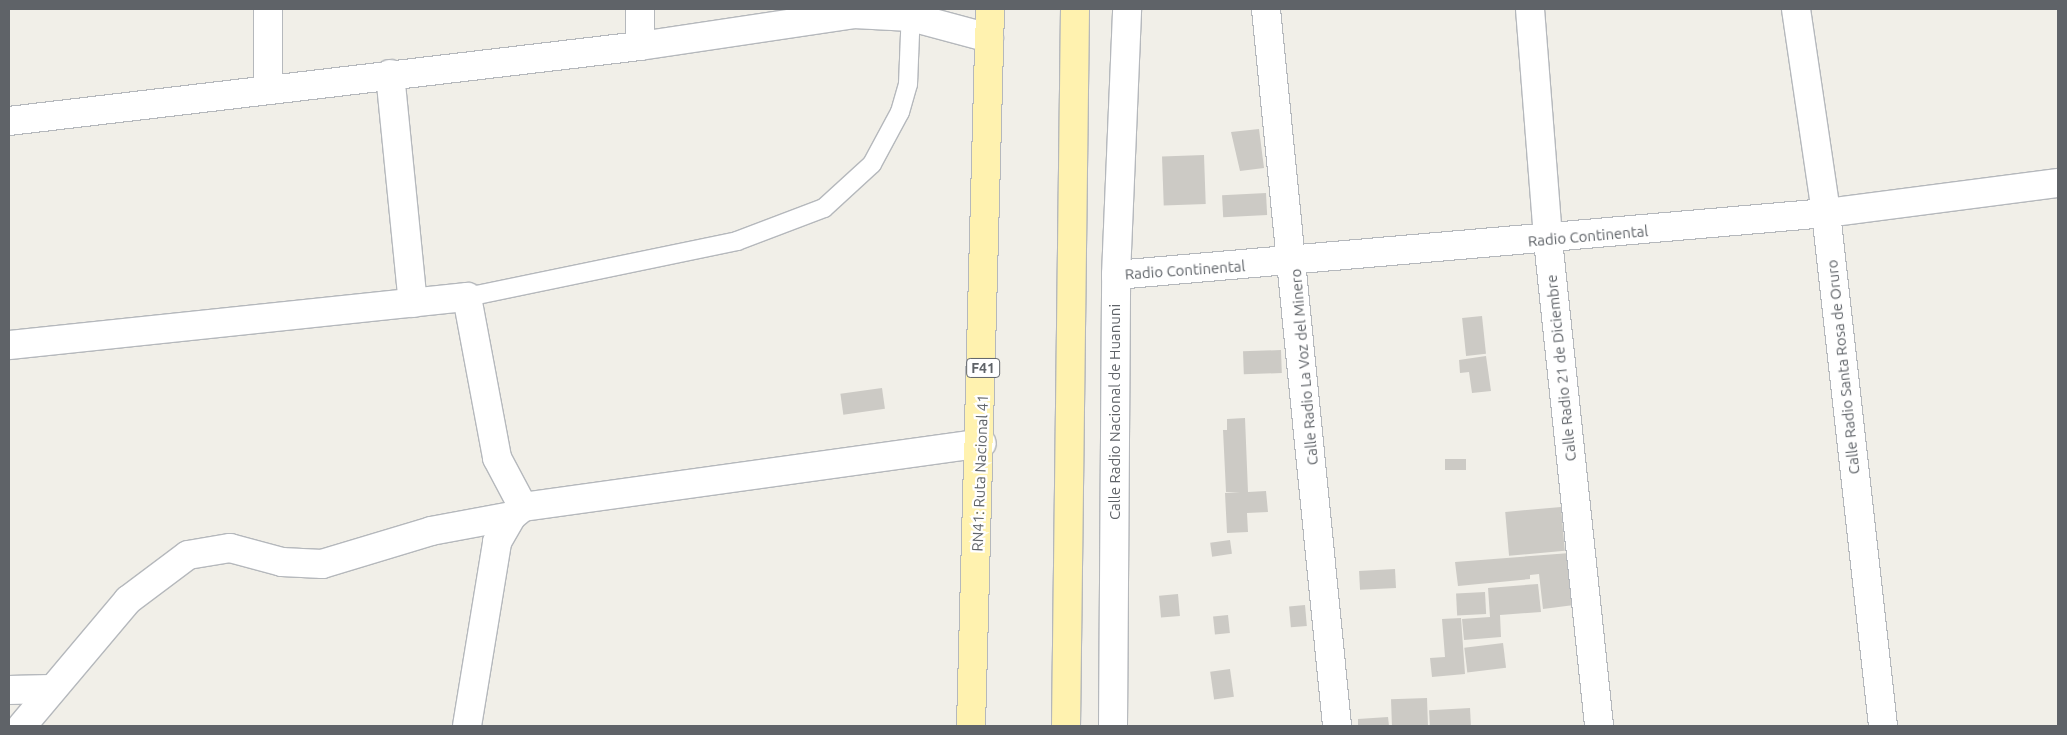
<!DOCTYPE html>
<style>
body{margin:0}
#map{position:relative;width:2067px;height:735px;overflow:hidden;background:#f1efe8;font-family:Ubuntu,sans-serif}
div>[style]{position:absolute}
.building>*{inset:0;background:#cccac5;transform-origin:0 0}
.roads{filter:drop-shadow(1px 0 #b5b8bc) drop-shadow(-1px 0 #b5b8bc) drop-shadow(0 1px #b5b8bc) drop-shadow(0 -1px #b5b8bc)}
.service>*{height:18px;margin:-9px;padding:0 9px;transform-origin:9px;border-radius:9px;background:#fff}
.minor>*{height:28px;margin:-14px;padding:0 14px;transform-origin:14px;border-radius:14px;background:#fff}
.primary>*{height:28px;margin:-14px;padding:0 14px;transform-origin:14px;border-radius:14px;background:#fff2af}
span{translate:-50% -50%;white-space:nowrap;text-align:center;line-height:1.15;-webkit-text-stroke:4.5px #fff;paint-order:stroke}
.shield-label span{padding:1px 4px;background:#fff;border:1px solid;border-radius:4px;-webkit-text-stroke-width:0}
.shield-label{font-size:14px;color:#5f6368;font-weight:700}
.street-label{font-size:15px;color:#5f6368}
.frame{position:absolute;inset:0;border:10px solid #5f6368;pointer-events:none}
</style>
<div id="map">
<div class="building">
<i style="clip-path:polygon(1259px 129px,1264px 168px,1240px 171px,1231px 132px)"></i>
<i style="left:1204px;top:155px;width:49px;height:42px;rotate:88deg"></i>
<i style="left:1266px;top:193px;width:22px;height:44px;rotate:87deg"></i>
<i style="left:1482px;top:316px;width:38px;height:20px;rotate:84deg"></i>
<i style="left:1281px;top:350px;width:23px;height:38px;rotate:88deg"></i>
<i style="clip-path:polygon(1486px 356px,1491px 391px,1472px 393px,1469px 372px,1460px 373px,1459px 360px)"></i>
<i style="left:882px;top:388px;width:21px;height:42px;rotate:82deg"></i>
<i style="clip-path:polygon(1245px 418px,1248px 492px,1266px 491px,1268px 512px,1247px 513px,1248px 532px,1227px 533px,1225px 493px,1240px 492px,1226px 492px,1223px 430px,1227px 430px,1227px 419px)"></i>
<i style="left:1466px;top:459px;width:11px;height:21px;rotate:90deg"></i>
<i style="left:1561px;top:507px;width:44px;height:56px;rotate:85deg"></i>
<i style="left:1230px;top:540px;width:14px;height:20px;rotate:82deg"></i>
<i style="clip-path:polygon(1570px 553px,1574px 605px,1543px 609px,1539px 574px,1530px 575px,1530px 579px,1458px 586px,1455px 562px)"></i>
<i style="left:1395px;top:569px;width:19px;height:36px;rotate:87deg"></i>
<i style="clip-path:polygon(1538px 584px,1541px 612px,1500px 615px,1501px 637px,1464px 640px,1462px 619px,1490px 617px,1488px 588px)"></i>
<i style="left:1485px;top:592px;width:22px;height:29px;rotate:87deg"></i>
<i style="left:1178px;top:594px;width:22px;height:19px;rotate:85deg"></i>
<i style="left:1305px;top:605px;width:21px;height:16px;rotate:85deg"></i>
<i style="left:1228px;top:615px;width:18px;height:15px;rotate:84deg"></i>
<i style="clip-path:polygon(1461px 618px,1465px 674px,1432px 677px,1430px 658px,1445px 657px,1442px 619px)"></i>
<i style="left:1503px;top:643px;width:25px;height:39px;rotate:83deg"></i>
<i style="left:1230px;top:669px;width:28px;height:20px;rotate:82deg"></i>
<i style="left:1427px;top:698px;width:28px;height:36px;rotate:88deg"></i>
<i style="left:1470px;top:708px;width:18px;height:41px;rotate:87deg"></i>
<i style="clip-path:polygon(1388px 717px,1389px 726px,1358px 726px,1358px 719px)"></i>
</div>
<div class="roads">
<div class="service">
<i style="left:467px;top:297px;width:276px;rotate:-11.7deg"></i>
<i style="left:737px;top:241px;width:93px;rotate:-20.8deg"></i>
<i style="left:824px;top:208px;width:65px;rotate:-42.5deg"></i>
<i style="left:872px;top:164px;width:59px;rotate:-61.7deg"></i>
<i style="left:900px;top:112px;width:29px;rotate:-74deg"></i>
<i style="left:908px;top:84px;width:75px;rotate:-87.7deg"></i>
</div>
<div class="minor">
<i style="left:268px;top:9px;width:80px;rotate:90deg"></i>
<i style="left:1266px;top:9px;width:721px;rotate:84.34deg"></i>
<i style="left:1530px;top:9px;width:232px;rotate:85.5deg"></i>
<i style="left:1548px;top:240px;width:489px;rotate:84deg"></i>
<i style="left:1796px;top:9px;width:206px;rotate:81.6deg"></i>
<i style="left:1826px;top:213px;width:516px;rotate:83.66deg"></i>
<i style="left:640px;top:46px;width:37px;rotate:-90deg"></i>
<i style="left:390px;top:74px;width:230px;rotate:84.3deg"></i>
<i style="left:9px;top:121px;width:635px;rotate:-6.78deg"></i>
<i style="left:640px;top:46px;width:216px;rotate:-8.5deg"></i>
<i style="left:854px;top:14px;width:57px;rotate:3deg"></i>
<i style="left:911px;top:17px;width:81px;rotate:15.1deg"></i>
<i style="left:1116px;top:275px;width:713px;rotate:-4.99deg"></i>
<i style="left:1826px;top:213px;width:234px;rotate:-7.4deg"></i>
<i style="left:9px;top:345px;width:461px;rotate:-6deg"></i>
<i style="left:467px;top:297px;width:164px;rotate:79.4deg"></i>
<i style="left:497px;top:458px;width:55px;rotate:62deg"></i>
<i style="left:9px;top:690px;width:42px;rotate:-1.4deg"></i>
<i style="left:22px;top:726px;width:165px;rotate:-49.9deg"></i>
<i style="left:128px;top:600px;width:75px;rotate:-36.9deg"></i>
<i style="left:188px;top:555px;width:43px;rotate:-9.5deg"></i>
<i style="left:230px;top:548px;width:54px;rotate:15.1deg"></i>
<i style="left:282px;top:562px;width:40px;rotate:2.9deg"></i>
<i style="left:322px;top:564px;width:114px;rotate:-16.8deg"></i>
<i style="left:431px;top:531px;width:82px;rotate:-10.5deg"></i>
<i style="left:467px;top:726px;width:186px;rotate:-80.7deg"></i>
<i style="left:497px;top:542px;width:30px;rotate:-60deg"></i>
<i style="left:512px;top:516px;width:14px;rotate:-39deg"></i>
<i style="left:523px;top:507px;width:463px;rotate:-7.9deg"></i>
<i style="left:1113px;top:726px;width:451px;rotate:-89.6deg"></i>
<i style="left:1116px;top:275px;width:266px;rotate:-87.6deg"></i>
</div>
<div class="primary">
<i style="left:971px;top:726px;width:717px;rotate:-88.48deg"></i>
<i style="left:1066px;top:726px;width:717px;rotate:-89.28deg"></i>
</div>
</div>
<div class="shield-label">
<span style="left:983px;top:368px">F41</span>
</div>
<div class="street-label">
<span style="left:1588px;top:236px;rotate:-5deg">Radio Continental</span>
<span style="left:1185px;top:270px;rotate:-4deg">Radio Continental</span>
<span style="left:1304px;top:367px;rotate:-95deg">Calle Radio La Voz del Minero</span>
<span style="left:1843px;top:367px;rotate:-96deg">Calle Radio Santa Rosa de Oruro</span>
<span style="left:1561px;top:368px;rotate:-96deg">Calle Radio 21 de Diciembre</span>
<span style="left:1115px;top:412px;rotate:-90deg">Calle Radio Nacional de Huanuni</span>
<span style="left:980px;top:473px;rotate:-88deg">RN41: Ruta Nacional 41</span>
</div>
<div class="frame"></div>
</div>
